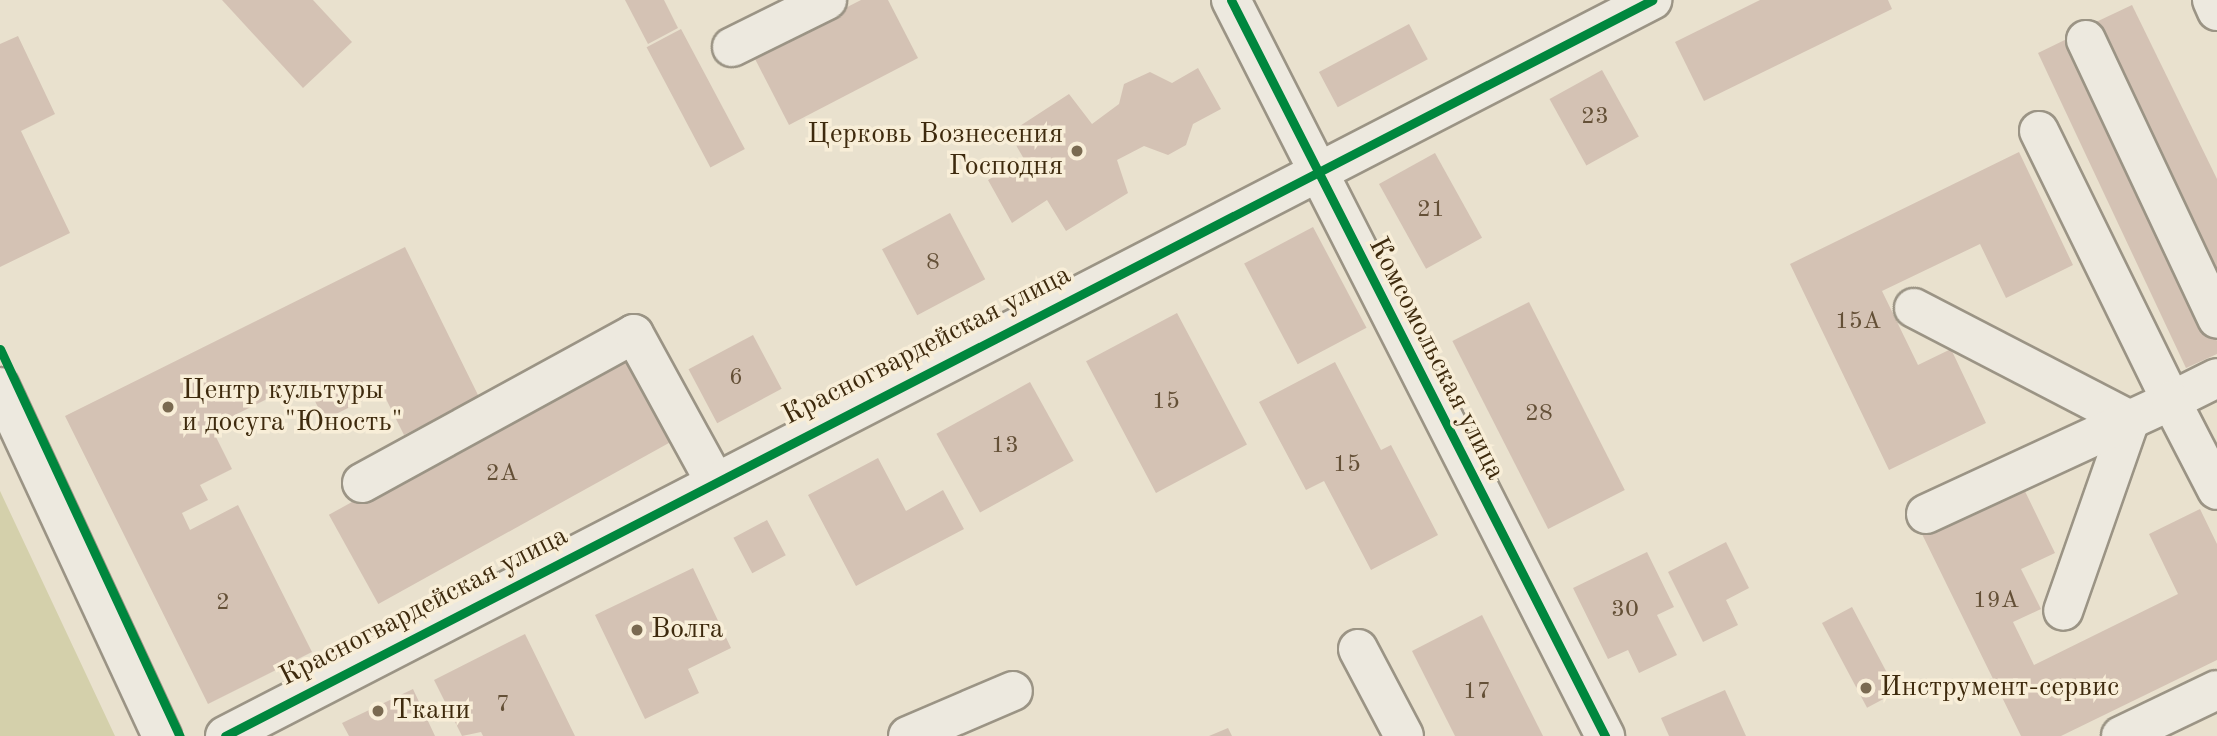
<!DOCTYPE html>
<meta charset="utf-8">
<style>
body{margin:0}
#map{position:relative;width:2217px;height:736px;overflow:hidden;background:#e9e1ce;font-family:"Old Standard TT",serif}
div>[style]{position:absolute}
.green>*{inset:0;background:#d4d0ab}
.building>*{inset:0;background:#d4c2b4;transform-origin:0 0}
.roads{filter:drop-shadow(2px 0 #9b9485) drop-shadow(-2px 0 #9b9485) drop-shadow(0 2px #9b9485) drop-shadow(0 -2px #9b9485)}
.minor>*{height:38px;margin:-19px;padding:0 19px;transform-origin:19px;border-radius:19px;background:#ede9df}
.cycleway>*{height:9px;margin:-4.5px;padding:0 4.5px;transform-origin:4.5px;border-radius:4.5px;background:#00873e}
.dots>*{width:19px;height:19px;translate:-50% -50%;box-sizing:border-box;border:4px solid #f8eed8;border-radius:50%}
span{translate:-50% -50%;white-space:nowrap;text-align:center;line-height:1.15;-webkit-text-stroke:7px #f8eed8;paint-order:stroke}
.number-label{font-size:24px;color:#645037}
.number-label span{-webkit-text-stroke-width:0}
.poi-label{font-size:28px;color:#3e2a0d}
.right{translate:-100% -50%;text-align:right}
.left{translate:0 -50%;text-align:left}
.street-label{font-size:28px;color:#3e2a0d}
</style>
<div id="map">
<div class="green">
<i style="clip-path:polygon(0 491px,115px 736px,0 736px)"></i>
</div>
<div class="building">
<i style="clip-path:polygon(222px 0,313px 0,352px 42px,303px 88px)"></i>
<i style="clip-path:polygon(625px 0,664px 0,678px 28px,648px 44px)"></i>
<i style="clip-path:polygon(861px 0,888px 0,918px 58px,789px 125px,753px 55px)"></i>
<i style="clip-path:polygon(1760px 0,1888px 0,1892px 9px,1704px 101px,1675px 42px)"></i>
<i style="clip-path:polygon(2132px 5px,2217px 179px,2217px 271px,2096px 22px)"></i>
<i style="left:1409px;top:24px;width:40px;height:102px;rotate:62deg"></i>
<i style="left:681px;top:29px;width:136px;height:39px;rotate:62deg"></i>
<i style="clip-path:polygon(18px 36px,55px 114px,21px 131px,70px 233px,0 267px,0 44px)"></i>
<i style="clip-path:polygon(2073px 36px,2217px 341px,2217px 354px,2186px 368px,2038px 53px)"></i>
<i style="clip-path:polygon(1198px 68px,1221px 109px,1193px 124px,1186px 145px,1168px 155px,1144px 146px,1117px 160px,1128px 193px,1066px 231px,1047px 200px,1012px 223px,988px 180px,1024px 159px,1009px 133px,1069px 94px,1092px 124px,1119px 104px,1124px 84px,1150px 72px,1172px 83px)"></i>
<i style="left:1602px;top:70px;width:76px;height:60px;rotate:61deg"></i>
<i style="clip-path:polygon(2019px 152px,2073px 265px,2006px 298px,1980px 244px,1882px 291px,1918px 365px,1951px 349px,1986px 423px,1889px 470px,1790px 264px)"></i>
<i style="left:1435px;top:153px;width:97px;height:64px;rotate:61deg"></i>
<i style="left:950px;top:213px;width:75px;height:77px;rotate:62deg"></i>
<i style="left:1313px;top:227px;width:114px;height:78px;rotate:62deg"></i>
<i style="clip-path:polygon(405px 247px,479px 397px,404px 435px,382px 391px,324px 420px,305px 380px,211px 427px,232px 469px,200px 485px,208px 500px,182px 513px,190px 530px,238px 505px,312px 652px,208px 704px,65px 416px)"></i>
<i style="left:1529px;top:302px;width:211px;height:86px;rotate:63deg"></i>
<i style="left:1177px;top:313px;width:149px;height:103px;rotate:62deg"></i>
<i style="left:753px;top:335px;width:61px;height:73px;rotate:62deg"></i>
<i style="left:628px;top:349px;width:102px;height:342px;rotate:61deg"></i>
<i style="clip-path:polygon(1335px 362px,1381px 450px,1391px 445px,1438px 535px,1371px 570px,1324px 481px,1306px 490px,1259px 402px)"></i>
<i style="left:1030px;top:382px;width:90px;height:107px;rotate:61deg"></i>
<i style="clip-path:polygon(878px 458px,906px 511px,943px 490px,964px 529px,856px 586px,808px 495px)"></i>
<i style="clip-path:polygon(2020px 481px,2055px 553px,2021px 569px,2041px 609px,2013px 622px,2034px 665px,2178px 594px,2149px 534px,2200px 509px,2217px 544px,2217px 660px,2061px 736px,2021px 736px,1920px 530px)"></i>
<i style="left:767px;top:520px;width:40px;height:38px;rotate:62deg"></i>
<i style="clip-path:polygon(1726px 542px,1749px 588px,1726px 600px,1738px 625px,1703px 642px,1668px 572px)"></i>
<i style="clip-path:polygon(1647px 552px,1674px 607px,1657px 615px,1677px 655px,1639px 673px,1628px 650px,1608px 659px,1573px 588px)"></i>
<i style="clip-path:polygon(693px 568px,731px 648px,688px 669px,699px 693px,645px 719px,595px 615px)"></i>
<i style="left:1852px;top:607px;width:96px;height:34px;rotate:62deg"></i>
<i style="clip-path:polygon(1482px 615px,1543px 736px,1455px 736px,1412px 651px)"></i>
<i style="clip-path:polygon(525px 634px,575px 736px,483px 736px,481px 732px,462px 736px,434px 680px)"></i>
<i style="clip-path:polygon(413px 689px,435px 736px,349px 736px,342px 723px)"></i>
<i style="clip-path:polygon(1725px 690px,1746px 736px,1669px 736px,1661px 718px)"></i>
<i style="clip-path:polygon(1228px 728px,1232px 736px,1209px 736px)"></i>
</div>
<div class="roads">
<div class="minor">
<i style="left:1231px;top:0;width:826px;rotate:63.06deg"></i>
<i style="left:2212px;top:0;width:12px;rotate:66deg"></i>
<i style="left:2086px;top:40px;width:308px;rotate:64.8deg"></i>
<i style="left:732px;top:47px;width:106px;rotate:-26.3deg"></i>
<i style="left:2039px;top:131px;width:301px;rotate:63.9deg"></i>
<i style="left:2171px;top:401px;width:51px;rotate:-26.6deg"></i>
<i style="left:1914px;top:308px;width:243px;rotate:27.4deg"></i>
<i style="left:2130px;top:420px;width:202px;rotate:109.3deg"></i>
<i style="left:0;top:387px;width:385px;rotate:65.1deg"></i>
<i style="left:362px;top:483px;width:310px;rotate:-28.7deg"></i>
<i style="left:634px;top:334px;width:169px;rotate:61.3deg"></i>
<i style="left:1926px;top:514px;width:270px;rotate:-24.8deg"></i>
<i style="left:2171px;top:401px;width:100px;rotate:62.7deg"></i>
<i style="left:1358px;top:649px;width:98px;rotate:62.1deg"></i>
<i style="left:225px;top:736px;width:1606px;rotate:-27.28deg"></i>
<i style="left:908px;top:736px;width:114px;rotate:-23.2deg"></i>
<i style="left:2121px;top:736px;width:106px;rotate:-25.6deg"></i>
</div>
</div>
<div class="cycleway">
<i style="left:1231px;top:0;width:826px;rotate:63.06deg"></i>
<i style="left:0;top:349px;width:427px;rotate:65.1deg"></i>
<i style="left:225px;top:736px;width:1606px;rotate:-27.28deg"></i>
</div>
<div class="dots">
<i style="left:1077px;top:151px;background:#7a6a51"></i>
<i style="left:168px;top:407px;background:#7a6a51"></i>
<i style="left:637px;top:630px;background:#7a6a51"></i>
<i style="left:1866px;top:688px;background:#7a6a51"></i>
<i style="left:378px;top:711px;background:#7a6a51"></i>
</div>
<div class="number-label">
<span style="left:1595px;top:118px">23</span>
<span style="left:1431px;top:211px">21</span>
<span style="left:933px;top:264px">8</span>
<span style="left:1858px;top:323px">15А</span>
<span style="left:736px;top:379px">6</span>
<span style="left:1166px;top:403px">15</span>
<span style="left:1539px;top:415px">28</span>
<span style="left:1005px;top:447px">13</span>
<span style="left:1347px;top:466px">15</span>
<span style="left:502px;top:475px">2А</span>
<span style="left:1996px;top:602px">19А</span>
<span style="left:223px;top:604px">2</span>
<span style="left:1625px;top:611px">30</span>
<span style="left:1477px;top:693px">17</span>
<span style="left:503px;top:706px">7</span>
</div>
<div class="poi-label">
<span class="right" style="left:1063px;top:151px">Церковь Вознесения<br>Господня</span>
<span class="left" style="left:182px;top:407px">Центр культуры<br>и досуга"Юность"</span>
<span class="left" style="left:651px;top:630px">Волга</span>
<span class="left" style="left:1880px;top:688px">Инструмент-сервис</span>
<span class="left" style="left:392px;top:711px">Ткани</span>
</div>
<div class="street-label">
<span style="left:927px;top:346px;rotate:-27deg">Красногвардейская улица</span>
<span style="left:1436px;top:359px;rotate:63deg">Комсомольская улица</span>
<span style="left:424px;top:607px;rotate:-27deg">Красногвардейская улица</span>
</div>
</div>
